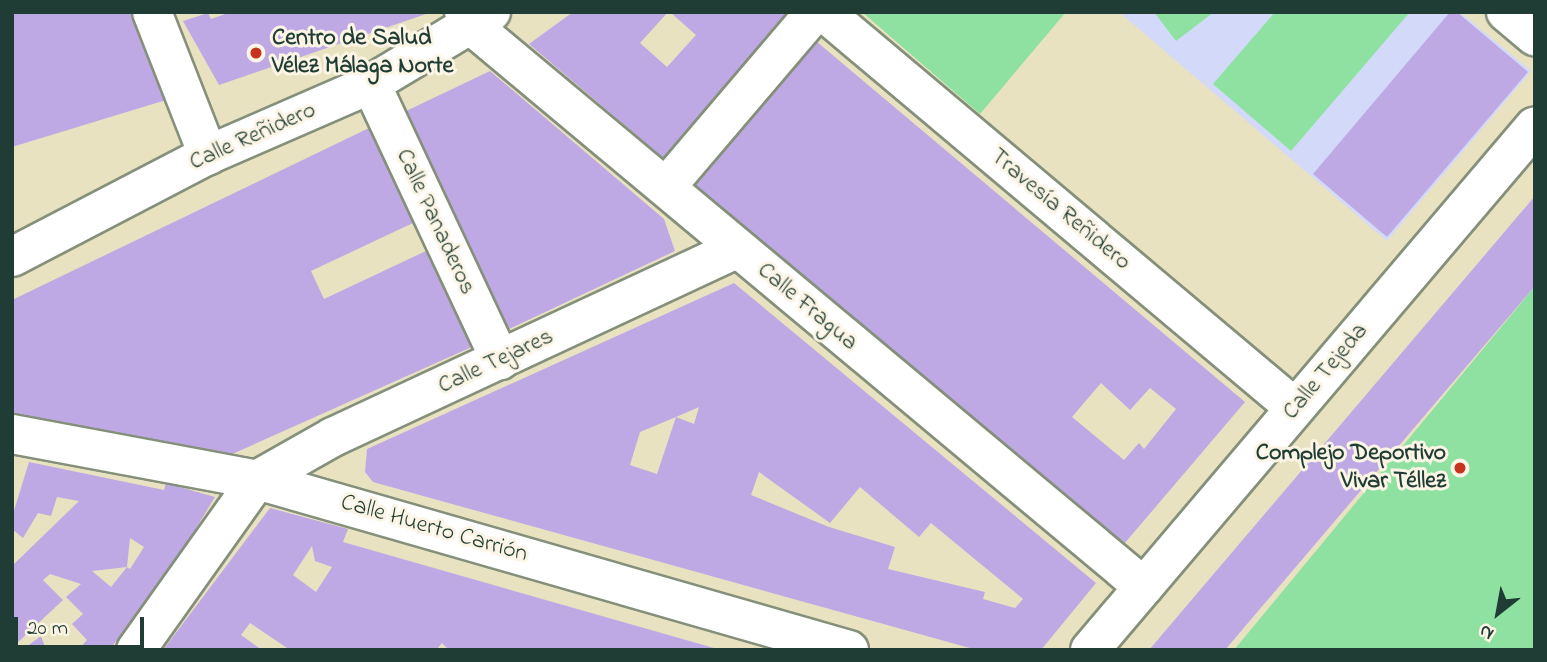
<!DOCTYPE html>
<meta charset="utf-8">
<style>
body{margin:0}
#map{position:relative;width:1547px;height:662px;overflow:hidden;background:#e9e2c1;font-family:"Indie Flower",sans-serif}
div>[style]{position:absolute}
.built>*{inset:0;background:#d3d9f9}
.green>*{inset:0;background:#8ee1a1}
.building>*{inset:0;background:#bea9e4}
.roads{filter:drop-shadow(2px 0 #84907a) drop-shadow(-2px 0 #84907a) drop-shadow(0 2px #84907a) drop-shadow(0 -2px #84907a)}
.street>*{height:38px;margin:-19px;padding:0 19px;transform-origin:19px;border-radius:19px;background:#fff}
.dots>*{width:19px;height:19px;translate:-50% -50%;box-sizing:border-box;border:4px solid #fcf5e5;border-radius:50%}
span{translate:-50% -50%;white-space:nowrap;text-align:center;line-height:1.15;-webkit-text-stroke:6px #fcf5e5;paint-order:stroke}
.poi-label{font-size:24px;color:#1f3d34;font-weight:700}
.left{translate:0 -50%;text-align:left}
.right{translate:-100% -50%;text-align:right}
.street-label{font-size:24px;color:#1f3d34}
.frame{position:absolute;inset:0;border:14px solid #1f3d34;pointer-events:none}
.north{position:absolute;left:1463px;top:578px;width:70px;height:70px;-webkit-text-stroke:5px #fcf5e5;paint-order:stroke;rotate:211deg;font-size:19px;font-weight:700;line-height:28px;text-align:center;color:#1f3d34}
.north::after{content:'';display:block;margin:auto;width:24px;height:32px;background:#1f3d34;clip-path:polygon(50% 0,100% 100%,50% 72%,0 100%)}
.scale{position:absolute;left:14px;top:617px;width:130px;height:32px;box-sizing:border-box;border:4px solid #1f3d34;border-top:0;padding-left:9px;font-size:21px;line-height:24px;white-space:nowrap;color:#1f3d34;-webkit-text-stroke:5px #fcf5e5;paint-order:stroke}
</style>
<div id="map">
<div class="built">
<i style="clip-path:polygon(1119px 12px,1460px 12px,1531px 71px,1387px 241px)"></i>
</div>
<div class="green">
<i style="clip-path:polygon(862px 12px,1066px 12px,980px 114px)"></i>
<i style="clip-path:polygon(1154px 12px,1214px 12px,1176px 41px)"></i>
<i style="clip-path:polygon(1275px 12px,1410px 12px,1291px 151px,1213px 84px)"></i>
<i style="clip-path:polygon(1535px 286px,1535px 650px,1234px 650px)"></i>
</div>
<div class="building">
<i style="clip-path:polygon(12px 12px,130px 12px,166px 100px,12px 147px)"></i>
<i style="clip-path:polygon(231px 12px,429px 12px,429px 13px,219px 85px,183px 21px,208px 13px,211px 19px)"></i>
<i style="clip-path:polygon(573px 12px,668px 12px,640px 43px,667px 67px,696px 35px,670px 12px,783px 12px,789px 17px,668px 162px,529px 44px)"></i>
<i style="clip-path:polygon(1450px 12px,1457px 12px,1528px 72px,1387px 237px,1313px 174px)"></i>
<i style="clip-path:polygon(evenodd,817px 42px,1245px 402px,1124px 544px,692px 186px,817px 42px,1101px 383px,1130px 410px,1150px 388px,1176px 409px,1144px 449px,1139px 443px,1124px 460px,1072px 417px,1101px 383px)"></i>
<i style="clip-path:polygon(490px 71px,664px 219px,675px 251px,505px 331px,402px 113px)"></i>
<i style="clip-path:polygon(369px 128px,415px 222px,311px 271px,324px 299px,428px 250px,474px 346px,228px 456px,12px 413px,12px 300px)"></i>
<i style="clip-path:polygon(1535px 196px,1535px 286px,1225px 650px,1149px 650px)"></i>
<i style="clip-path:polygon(evenodd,734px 283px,1096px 583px,1041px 650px,977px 650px,373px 482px,365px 472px,367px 449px,734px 283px,699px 407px,694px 424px,676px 417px,699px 407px,734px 283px,676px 417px,657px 474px,630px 465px,640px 432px,676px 417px,734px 283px,759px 472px,830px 523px,860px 487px,919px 537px,931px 523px,1023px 599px,1015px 608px,983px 599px,985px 592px,888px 569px,895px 547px,829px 527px,751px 495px,759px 472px)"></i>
<i style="clip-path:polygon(evenodd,29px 462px,164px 490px,166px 483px,215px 497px,159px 589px,109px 650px,78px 650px,87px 640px,72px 624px,83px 614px,66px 597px,81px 584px,50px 574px,43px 580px,63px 600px,15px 645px,17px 650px,12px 650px,12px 566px,79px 501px,57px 497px,51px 516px,38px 513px,23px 538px,12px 529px,12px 517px,29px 462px,130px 538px,144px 547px,130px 569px,127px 567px,130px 538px,29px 462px,127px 567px,111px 587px,92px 571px,127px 567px)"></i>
<i style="clip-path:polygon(evenodd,270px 508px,348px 529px,343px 542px,721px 650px,449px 650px,442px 643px,436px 650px,290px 650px,250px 623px,241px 635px,262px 650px,163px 650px,270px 508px,312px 546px,315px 561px,332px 567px,316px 592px,293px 575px,312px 546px)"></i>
<i style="clip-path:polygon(41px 636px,46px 650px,22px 650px)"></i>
</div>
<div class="roads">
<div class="street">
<i style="left:152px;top:12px;width:154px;rotate:68.6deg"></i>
<i style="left:464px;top:12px;width:16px;rotate:60deg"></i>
<i style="left:472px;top:26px;width:875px;rotate:39.86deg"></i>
<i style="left:824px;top:12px;width:615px;rotate:40.06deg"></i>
<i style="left:1506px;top:12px;width:38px;rotate:40deg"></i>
<i style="left:371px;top:84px;width:305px;rotate:64.9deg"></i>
<i style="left:666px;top:187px;width:230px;rotate:-49.6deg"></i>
<i style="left:12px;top:257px;width:221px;rotate:-27.5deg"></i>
<i style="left:208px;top:155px;width:178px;rotate:-23.5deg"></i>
<i style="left:371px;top:84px;width:140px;rotate:-31deg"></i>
<i style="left:12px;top:434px;width:249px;rotate:10.6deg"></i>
<i style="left:257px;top:480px;width:616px;rotate:16.02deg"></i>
<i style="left:136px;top:650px;width:209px;rotate:-54.6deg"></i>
<i style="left:257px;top:480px;width:87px;rotate:-29.5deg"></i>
<i style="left:333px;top:437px;width:446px;rotate:-25deg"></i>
<i style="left:1090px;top:650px;width:687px;rotate:-49.66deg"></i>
</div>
</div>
<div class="dots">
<i style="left:256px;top:53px;background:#c8321e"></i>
<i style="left:1460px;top:468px;background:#c8321e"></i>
</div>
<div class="poi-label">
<span class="left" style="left:272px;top:53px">Centro de Salud<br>Vélez Málaga Norte</span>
<span class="right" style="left:1446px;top:468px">Complejo Deportivo<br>Vivar Téllez</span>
</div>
<div class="street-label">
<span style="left:253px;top:137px;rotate:-24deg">Calle Reñidero</span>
<span style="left:1060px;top:210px;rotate:40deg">Travesía Reñidero</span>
<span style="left:435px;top:222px;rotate:65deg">Calle Panaderos</span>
<span style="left:807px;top:307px;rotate:40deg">Calle Fragua</span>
<span style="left:496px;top:362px;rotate:-25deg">Calle Tejares</span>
<span style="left:1326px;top:372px;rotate:-50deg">Calle Tejeda</span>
<span style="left:434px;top:529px;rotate:16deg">Calle Huerto Carrión</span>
</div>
<div class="frame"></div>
<div class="north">N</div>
<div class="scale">20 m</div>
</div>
